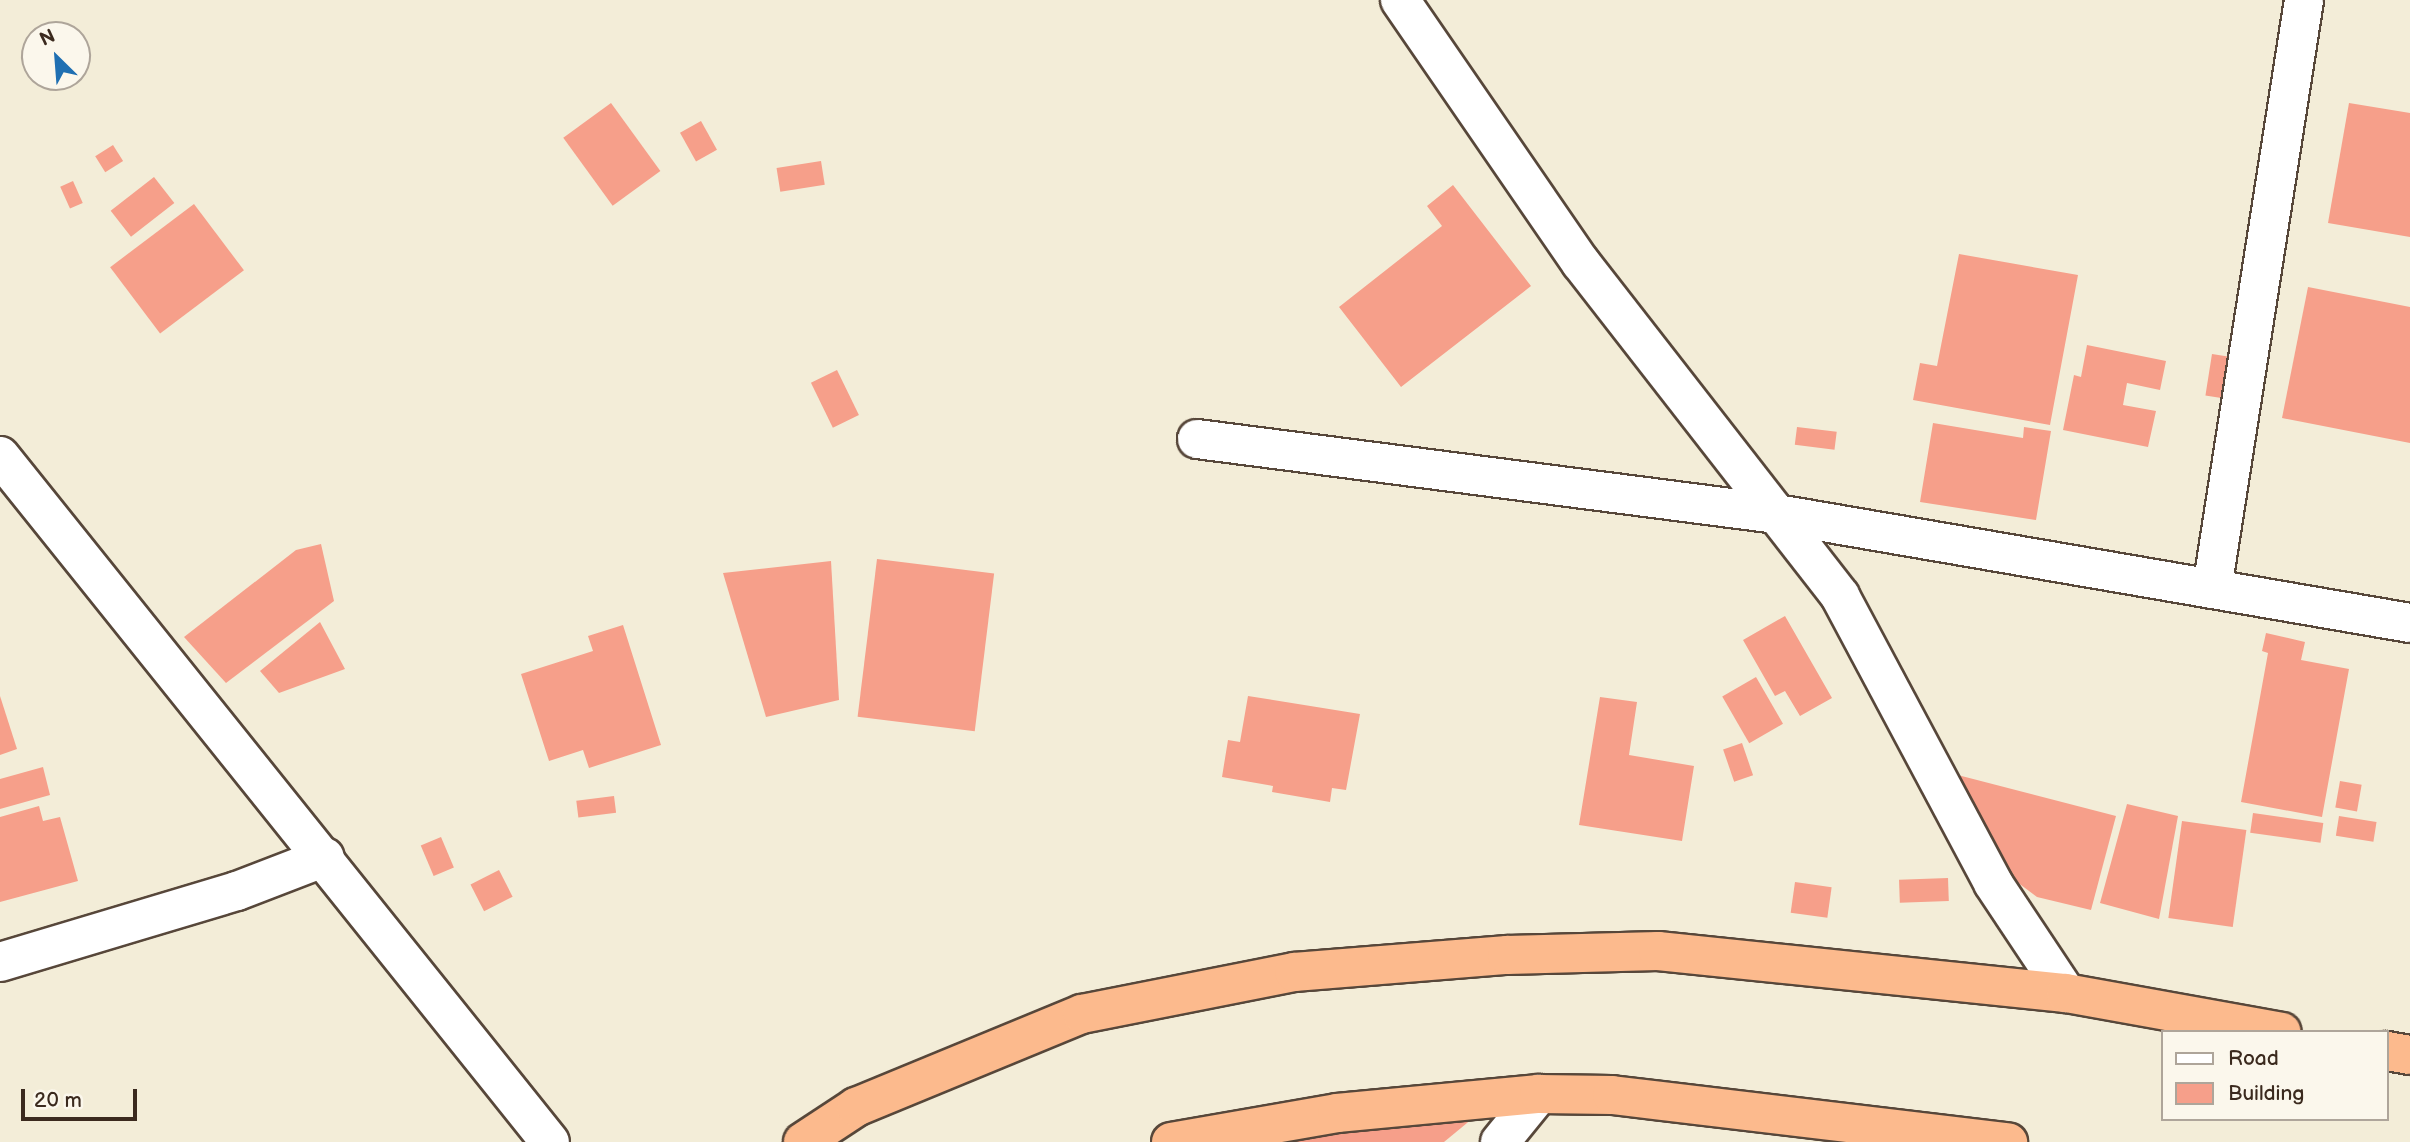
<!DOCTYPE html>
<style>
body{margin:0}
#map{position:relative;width:2410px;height:1142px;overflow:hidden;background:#f3edd8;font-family:"Balsamiq Sans",sans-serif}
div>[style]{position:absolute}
.building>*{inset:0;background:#f69f8a;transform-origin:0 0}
.roads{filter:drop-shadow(2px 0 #57473a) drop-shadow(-2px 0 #57473a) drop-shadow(0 2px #57473a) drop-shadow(0 -2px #57473a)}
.minor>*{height:38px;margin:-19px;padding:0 19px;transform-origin:19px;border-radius:19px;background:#fff}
.trunk>*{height:38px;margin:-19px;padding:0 19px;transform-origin:19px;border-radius:19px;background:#fcba8d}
span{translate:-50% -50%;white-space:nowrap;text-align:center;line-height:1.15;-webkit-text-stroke:5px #fbf7ec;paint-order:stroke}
.legend{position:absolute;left:2161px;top:1030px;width:228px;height:91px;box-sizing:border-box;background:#fbf7ec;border:2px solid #aea59a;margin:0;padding:9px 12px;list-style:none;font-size:21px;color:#3b2a1e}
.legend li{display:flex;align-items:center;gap:14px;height:35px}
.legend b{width:35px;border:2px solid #aea59a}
.north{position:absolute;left:21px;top:21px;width:70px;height:70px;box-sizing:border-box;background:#fbf7ec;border:2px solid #aea59a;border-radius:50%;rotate:335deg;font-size:19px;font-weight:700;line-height:28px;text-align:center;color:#3b2a1e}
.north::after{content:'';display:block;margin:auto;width:24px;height:32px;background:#1f6fb2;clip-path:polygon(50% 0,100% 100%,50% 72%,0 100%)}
.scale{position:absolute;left:21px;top:1089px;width:116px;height:32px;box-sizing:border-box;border:4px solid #3b2a1e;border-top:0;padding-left:9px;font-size:21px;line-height:24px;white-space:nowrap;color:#3b2a1e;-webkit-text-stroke:5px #fbf7ec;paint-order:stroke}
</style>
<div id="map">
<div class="building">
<i style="left:611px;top:103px;width:84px;height:59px;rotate:54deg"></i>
<i style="clip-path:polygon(2349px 103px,2410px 113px,2410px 237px,2328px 223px)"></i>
<i style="left:701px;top:121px;width:33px;height:24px;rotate:61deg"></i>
<i style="left:113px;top:145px;width:19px;height:21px;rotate:58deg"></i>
<i style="left:821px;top:161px;width:24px;height:45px;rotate:81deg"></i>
<i style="left:154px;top:177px;width:33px;height:55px;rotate:52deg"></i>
<i style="left:73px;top:181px;width:24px;height:14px;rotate:66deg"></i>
<i style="clip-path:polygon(1453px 185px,1531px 286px,1401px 387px,1339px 307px,1442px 226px,1427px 206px)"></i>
<i style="left:194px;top:204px;width:83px;height:105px;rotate:53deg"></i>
<i style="clip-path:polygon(1959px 254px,2078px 275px,2050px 425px,1913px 400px,1920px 363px,1937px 366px)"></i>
<i style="clip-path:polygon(2308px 287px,2410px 307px,2410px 443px,2282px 418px)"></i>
<i style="clip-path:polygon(2087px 345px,2166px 361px,2160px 390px,2127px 383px,2123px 405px,2156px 411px,2148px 447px,2063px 430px,2074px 375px,2081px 377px)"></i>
<i style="left:2212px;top:354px;width:24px;height:42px;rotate:9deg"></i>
<i style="left:837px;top:370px;width:50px;height:29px;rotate:64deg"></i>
<i style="clip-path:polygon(1933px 423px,2023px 438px,2024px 427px,2051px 431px,2036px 520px,1920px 502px)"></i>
<i style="left:1797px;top:427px;width:40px;height:18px;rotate:7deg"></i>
<i style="clip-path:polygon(321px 544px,334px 601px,226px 683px,184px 637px,296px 550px)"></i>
<i style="left:877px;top:559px;width:118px;height:159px;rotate:7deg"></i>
<i style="clip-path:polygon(831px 561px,839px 700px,766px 717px,723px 573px)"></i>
<i style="clip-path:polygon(1785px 616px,1832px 698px,1800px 716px,1785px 691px,1775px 696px,1743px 640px)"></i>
<i style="clip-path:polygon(320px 622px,345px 669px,279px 693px,260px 671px)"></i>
<i style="clip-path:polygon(623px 625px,661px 745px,589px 768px,583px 750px,549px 761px,521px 674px,593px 651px,588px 636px)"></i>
<i style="clip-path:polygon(2266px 633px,2305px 642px,2301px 660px,2349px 669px,2322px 817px,2241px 802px,2268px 653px,2262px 651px)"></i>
<i style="left:1756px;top:677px;width:54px;height:39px;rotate:60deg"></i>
<i style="clip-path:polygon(0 696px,17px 749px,0 755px)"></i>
<i style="clip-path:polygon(1248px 696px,1360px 714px,1346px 790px,1332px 788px,1330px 802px,1272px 792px,1273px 786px,1222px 777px,1228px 740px,1240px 742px)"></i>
<i style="clip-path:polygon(1600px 697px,1637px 702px,1629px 755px,1694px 766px,1682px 841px,1579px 825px)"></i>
<i style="left:1742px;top:743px;width:34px;height:20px;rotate:71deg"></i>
<i style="clip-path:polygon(43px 767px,50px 795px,0 809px,0 779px)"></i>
<i style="clip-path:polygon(1950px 773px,2116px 816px,2091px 910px,2037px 897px,2013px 879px)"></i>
<i style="left:2340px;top:781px;width:22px;height:27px;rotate:10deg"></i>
<i style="left:614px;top:796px;width:17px;height:38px;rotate:83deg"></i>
<i style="clip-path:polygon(2127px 804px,2178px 816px,2159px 919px,2100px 903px)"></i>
<i style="clip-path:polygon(39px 806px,43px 821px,60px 817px,78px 881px,0 902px,0 817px)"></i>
<i style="left:2253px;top:813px;width:71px;height:20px;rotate:8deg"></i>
<i style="left:2339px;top:816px;width:38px;height:20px;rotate:9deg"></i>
<i style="left:2182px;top:821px;width:65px;height:98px;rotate:8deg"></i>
<i style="left:441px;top:837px;width:33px;height:22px;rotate:67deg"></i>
<i style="left:499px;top:870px;width:30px;height:32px;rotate:63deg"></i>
<i style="left:1948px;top:878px;width:23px;height:49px;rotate:88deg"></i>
<i style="left:1795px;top:882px;width:37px;height:31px;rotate:8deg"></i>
<i style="clip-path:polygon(1484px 1109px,1444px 1142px,1279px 1142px,1312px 1118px)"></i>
</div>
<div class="roads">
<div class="minor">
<i style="left:1400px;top:0;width:319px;rotate:55.5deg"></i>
<i style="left:1581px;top:263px;width:422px;rotate:52.1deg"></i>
<i style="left:1840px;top:596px;width:325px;rotate:61.9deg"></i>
<i style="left:1993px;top:883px;width:132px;rotate:56.4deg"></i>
<i style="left:1197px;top:439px;width:585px;rotate:7.37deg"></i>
<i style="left:1777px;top:514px;width:642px;rotate:9.77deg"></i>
<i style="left:0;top:456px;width:879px;rotate:51.28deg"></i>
<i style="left:2212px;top:589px;width:596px;rotate:-81.12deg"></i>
<i style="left:0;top:962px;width:247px;rotate:-16.7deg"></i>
<i style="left:237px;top:891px;width:94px;rotate:-21.1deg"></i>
<i style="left:1500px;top:1142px;width:62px;rotate:-50.9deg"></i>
</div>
<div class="trunk">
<i style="left:2387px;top:1051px;width:23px;rotate:10deg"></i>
<i style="left:803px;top:1142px;width:64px;rotate:-33.4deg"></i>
<i style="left:856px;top:1107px;width:244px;rotate:-22.4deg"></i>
<i style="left:1082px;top:1014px;width:216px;rotate:-11.2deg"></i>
<i style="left:1294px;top:972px;width:214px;rotate:-4.6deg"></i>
<i style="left:1507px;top:955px;width:151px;rotate:-1.5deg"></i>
<i style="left:1658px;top:951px;width:410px;rotate:5.9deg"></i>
<i style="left:2066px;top:993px;width:219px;rotate:10.2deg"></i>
<i style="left:1171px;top:1142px;width:169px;rotate:-9.9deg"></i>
<i style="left:1337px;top:1113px;width:203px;rotate:-5.4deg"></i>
<i style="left:1539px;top:1094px;width:73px;rotate:0.8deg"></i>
<i style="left:1612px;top:1095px;width:399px;rotate:6.8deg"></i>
</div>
</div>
<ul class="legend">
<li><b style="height:9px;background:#fff"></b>Road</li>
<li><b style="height:19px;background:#f69f8a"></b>Building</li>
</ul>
<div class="north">N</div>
<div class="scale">20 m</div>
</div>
